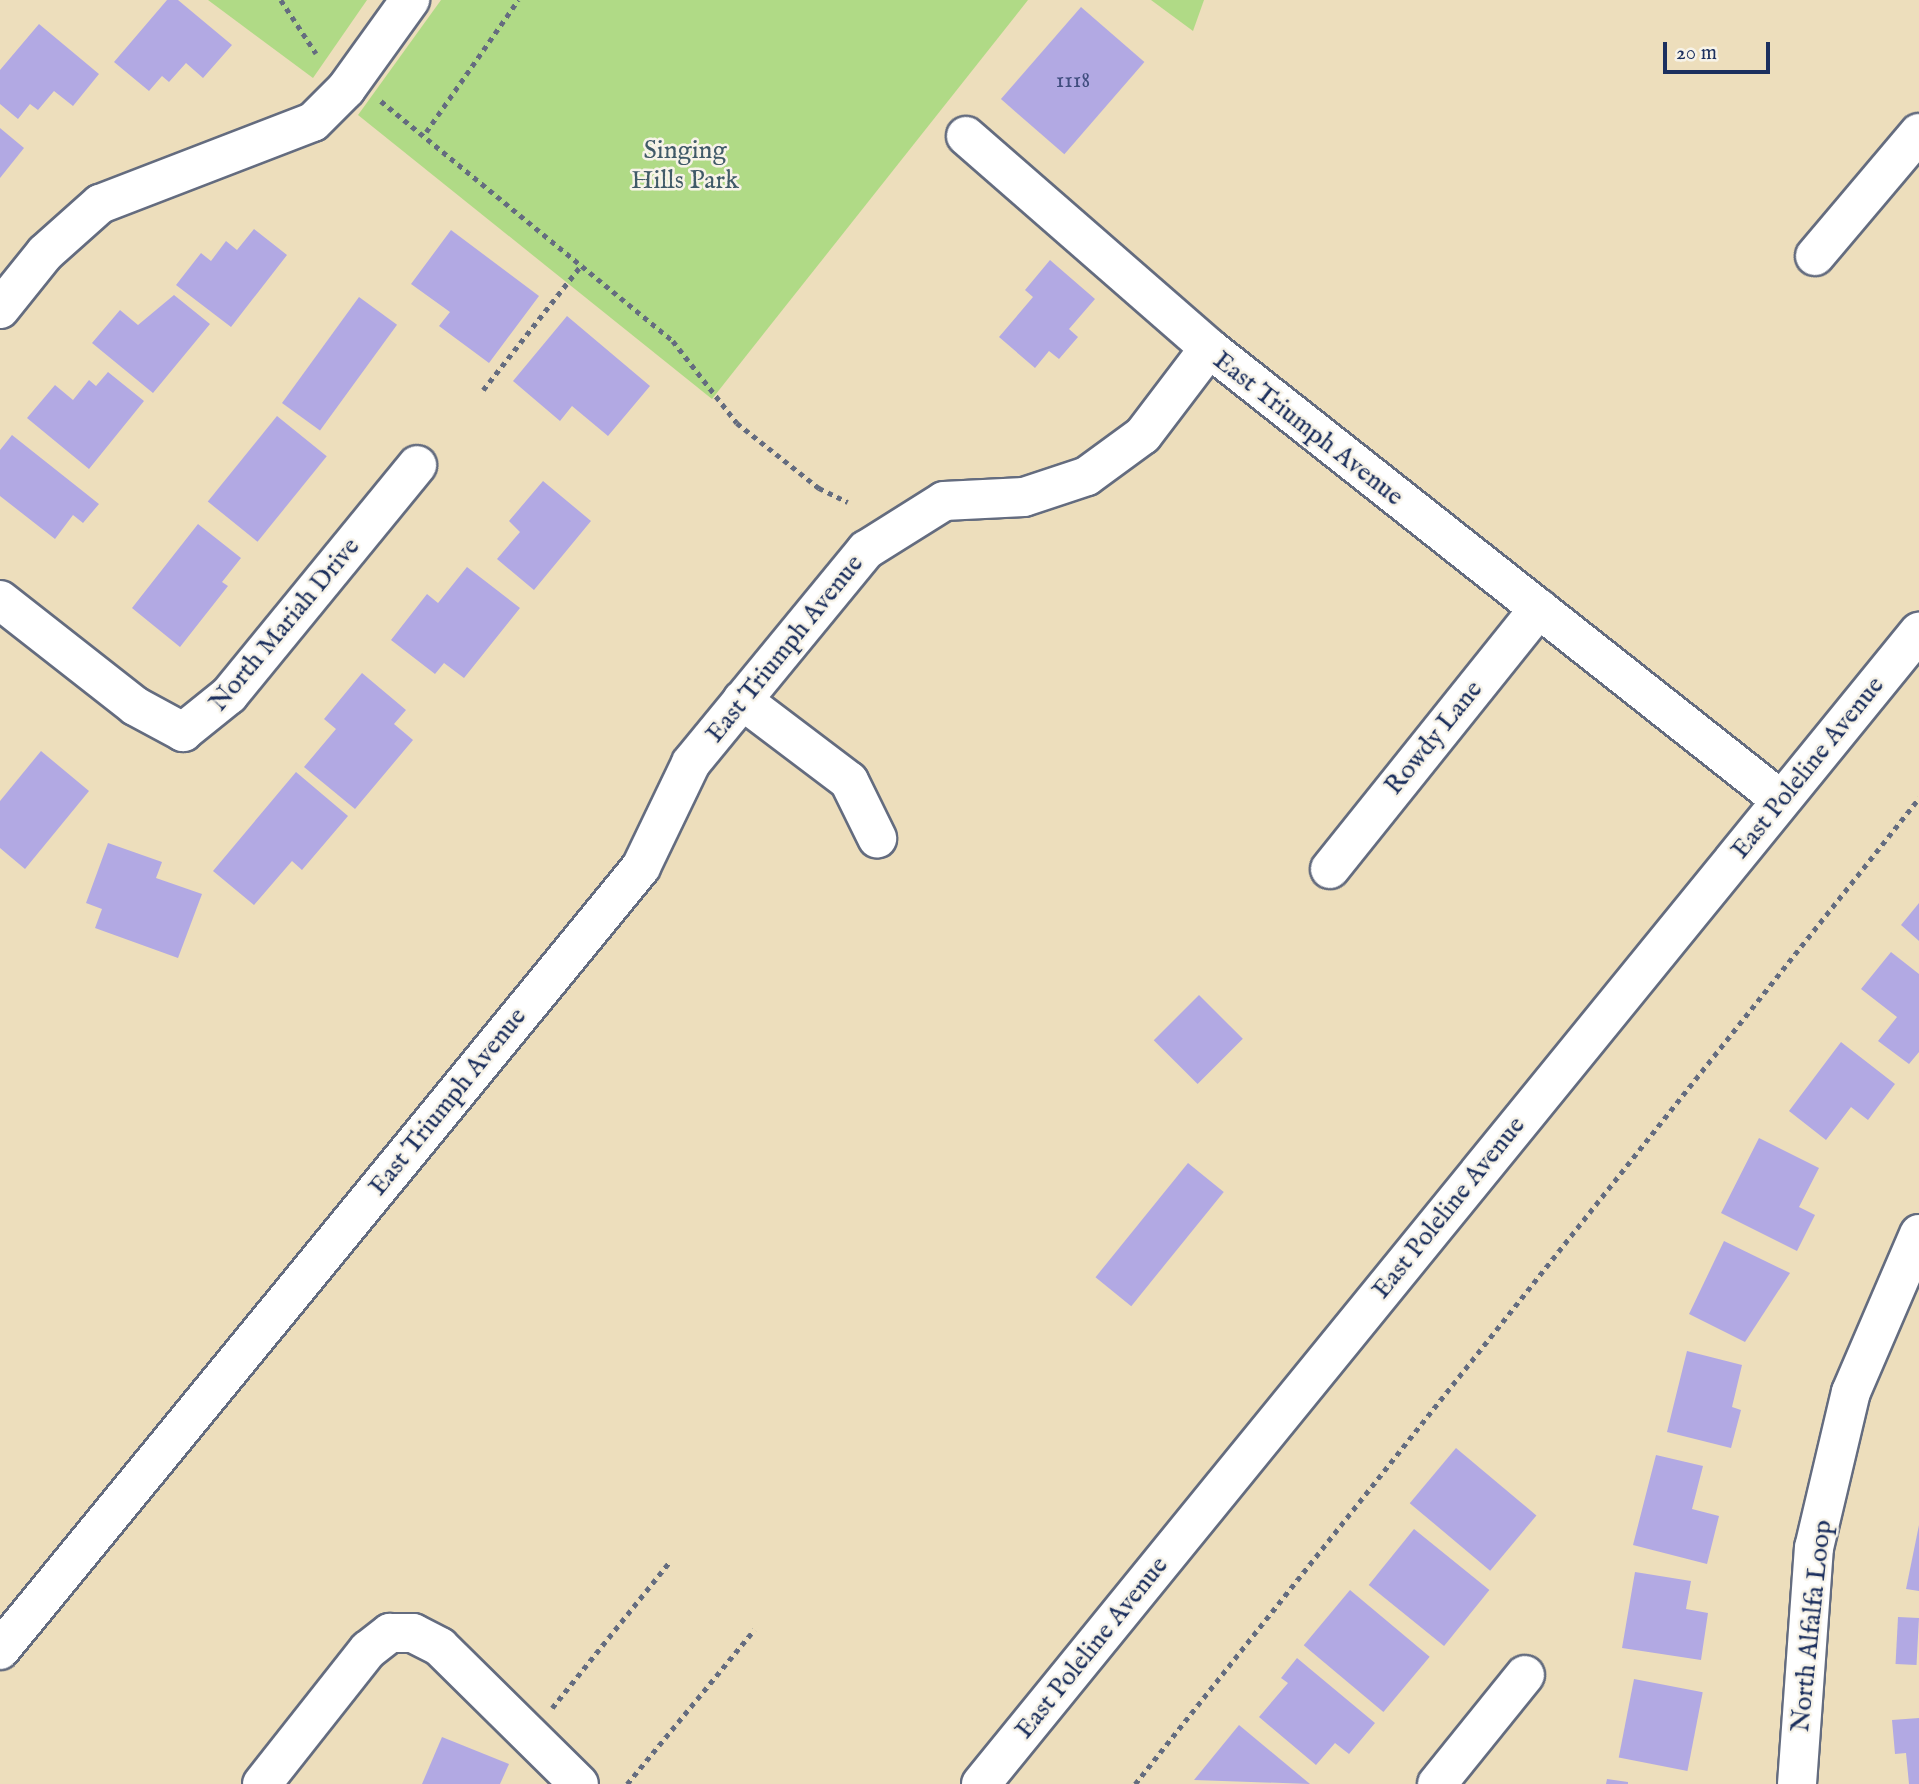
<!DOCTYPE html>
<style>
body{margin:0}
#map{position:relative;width:1919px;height:1784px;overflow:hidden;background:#eddebc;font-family:"IM FELL English",serif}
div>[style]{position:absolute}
.green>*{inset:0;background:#b0da86}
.building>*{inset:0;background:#b2a9e3;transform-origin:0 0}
.path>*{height:4.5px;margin-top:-2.25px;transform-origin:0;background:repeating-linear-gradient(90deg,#646c7f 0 5px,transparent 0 10px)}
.roads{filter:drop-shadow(2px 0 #646c7f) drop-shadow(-2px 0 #646c7f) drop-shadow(0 2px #646c7f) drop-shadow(0 -2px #646c7f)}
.minor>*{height:38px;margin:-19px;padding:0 19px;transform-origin:19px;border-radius:19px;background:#fff}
.major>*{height:38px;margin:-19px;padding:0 19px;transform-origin:19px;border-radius:19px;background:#fff}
span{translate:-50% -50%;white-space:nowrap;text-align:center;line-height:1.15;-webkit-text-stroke:5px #f7f3e8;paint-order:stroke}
.number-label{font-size:23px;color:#414e7f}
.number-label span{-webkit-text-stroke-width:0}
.park-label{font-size:26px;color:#405a68}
.street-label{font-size:26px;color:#1b2f5e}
.scale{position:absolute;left:1663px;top:42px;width:107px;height:32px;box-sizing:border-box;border:4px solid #1b2f5e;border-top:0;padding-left:9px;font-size:21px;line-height:24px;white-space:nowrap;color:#1b2f5e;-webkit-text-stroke:5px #f7f3e8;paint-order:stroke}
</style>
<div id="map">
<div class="green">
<i style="clip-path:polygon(208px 0,367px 0,313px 78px)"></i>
<i style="clip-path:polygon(441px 0,1028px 0,712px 399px,358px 115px)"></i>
<i style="clip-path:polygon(1151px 0,1204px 0,1193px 31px)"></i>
</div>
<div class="building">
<i style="clip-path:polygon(167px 0,178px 0,232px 45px,203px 78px,186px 63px,169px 82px,162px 76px,149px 91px,114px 62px)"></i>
<i style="left:1081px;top:7px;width:84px;height:122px;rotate:41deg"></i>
<i style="clip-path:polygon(39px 24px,99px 74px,73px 106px,54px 91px,38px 110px,30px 104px,18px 119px,0 104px,0 70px)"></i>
<i style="clip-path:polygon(0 128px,24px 148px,0 178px)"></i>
<i style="clip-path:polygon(254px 229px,287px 255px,231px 327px,176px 285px,201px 253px,211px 261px,226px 241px,237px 250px)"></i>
<i style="clip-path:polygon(451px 230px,539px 296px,489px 363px,439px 326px,450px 312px,411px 284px)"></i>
<i style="clip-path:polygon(1050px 260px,1095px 299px,1069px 329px,1078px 337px,1059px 359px,1049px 351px,1035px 368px,999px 337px,1033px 297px,1025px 290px)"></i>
<i style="clip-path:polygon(174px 295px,210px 324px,153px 393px,92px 343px,120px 310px,138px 325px)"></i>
<i style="left:359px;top:297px;width:47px;height:131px;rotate:36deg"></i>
<i style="clip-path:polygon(567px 316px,650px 386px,608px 436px,572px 406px,560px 421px,513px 381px)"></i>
<i style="clip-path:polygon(108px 372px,144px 401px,89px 469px,27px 418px,55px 385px,73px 400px,89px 380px,96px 386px)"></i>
<i style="left:277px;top:416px;width:64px;height:110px;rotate:39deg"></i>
<i style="clip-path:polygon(12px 435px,99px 504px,83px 523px,73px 515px,55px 539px,0 496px,0 450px)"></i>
<i style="clip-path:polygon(543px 481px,591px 521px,534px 590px,497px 559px,520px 532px,509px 521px)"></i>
<i style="clip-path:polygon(198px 524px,241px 558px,222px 582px,228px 586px,180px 647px,132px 608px)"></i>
<i style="clip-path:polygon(467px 567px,520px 608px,464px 678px,444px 663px,435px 674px,391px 640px,427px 594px,438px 603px)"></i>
<i style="clip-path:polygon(362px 673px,406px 710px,394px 724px,413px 740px,355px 809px,304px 767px,336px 729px,324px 719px)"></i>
<i style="clip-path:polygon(41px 751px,89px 791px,25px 869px,0 848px,0 801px)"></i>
<i style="clip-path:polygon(296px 772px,348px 816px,302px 870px,292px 861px,254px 905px,213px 871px)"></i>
<i style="clip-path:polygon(108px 843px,162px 862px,156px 878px,202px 894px,178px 958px,95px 928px,102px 909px,86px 903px)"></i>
<i style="clip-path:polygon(1919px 903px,1919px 941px,1901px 925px)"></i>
<i style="clip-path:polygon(1891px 952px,1919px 974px,1919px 1052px,1909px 1064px,1878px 1041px,1897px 1017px,1861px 989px)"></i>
<i style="left:1199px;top:995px;width:62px;height:64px;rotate:45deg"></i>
<i style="clip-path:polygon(1841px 1042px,1895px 1084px,1868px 1120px,1851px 1107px,1826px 1140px,1789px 1111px)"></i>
<i style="clip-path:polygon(1759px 1138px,1819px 1168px,1799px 1207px,1815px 1215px,1797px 1251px,1721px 1213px)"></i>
<i style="left:1188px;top:1163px;width:46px;height:147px;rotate:39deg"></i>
<i style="clip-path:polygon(1724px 1241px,1790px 1273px,1745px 1342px,1689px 1314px)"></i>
<i style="clip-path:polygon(1687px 1351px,1742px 1365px,1732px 1407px,1741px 1410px,1731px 1448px,1667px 1432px)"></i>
<i style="left:1456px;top:1448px;width:105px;height:72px;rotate:40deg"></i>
<i style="clip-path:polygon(1656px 1455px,1703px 1466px,1692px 1509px,1719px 1516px,1707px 1564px,1633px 1545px)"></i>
<i style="clip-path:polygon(1919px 1525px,1919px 1591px,1906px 1589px)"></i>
<i style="left:1414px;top:1529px;width:97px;height:72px;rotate:39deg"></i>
<i style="clip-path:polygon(1635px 1572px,1691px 1581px,1686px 1609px,1708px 1613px,1701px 1660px,1622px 1648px)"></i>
<i style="left:1350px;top:1590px;width:104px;height:72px;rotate:40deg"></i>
<i style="left:1898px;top:1617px;width:21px;height:47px;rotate:3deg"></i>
<i style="clip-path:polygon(1297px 1658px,1375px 1723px,1349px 1754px,1335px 1743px,1316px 1765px,1259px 1717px,1288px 1683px,1281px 1678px)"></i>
<i style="left:1634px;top:1679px;width:70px;height:80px;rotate:11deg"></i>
<i style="clip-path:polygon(1919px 1718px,1919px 1784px,1909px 1784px,1906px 1753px,1895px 1754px,1892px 1720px)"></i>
<i style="clip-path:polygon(1239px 1725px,1310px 1784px,1194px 1780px)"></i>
<i style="clip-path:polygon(442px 1737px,509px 1764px,500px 1784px,422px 1784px)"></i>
<i style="clip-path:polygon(1607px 1779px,1628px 1782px,1628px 1784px,1606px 1784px)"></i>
</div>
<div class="path">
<i style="left:281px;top:0;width:64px;rotate:56.6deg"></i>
<i style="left:381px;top:101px;width:378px;rotate:39.4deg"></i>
<i style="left:673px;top:341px;width:104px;rotate:52deg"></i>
<i style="left:737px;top:423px;width:105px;rotate:38.4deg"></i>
<i style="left:819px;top:488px;width:32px;rotate:26deg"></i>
<i style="left:426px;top:132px;width:161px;rotate:-55.1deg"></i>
<i style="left:483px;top:390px;width:160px;rotate:-51.8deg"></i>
<i style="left:552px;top:1708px;width:189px;rotate:-51.2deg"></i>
<i style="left:627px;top:1784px;width:200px;rotate:-50.5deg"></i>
<i style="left:1135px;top:1784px;width:1260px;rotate:-51.51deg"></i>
</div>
<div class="roads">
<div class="minor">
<i style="left:966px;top:136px;width:322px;rotate:41.1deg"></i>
<i style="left:1815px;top:256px;width:161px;rotate:-49.8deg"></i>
<i style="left:0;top:309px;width:72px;rotate:-51.2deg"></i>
<i style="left:45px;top:253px;width:74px;rotate:-41.7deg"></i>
<i style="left:100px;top:204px;width:228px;rotate:-21.1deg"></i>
<i style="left:313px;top:122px;width:47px;rotate:-45deg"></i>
<i style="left:346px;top:89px;width:110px;rotate:-54.3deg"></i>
<i style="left:0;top:600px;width:172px;rotate:38.1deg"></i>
<i style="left:135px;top:706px;width:55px;rotate:28.4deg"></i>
<i style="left:183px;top:732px;width:59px;rotate:-38.8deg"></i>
<i style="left:229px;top:695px;width:297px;rotate:-50.7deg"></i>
<i style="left:742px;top:700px;width:134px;rotate:37.1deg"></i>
<i style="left:849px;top:781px;width:64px;rotate:63.8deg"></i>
<i style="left:1330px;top:869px;width:334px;rotate:-51.3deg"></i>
<i style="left:0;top:1650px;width:1012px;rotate:-50.69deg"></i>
<i style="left:641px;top:867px;width:115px;rotate:-64.3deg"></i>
<i style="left:691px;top:763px;width:276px;rotate:-50.6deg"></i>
<i style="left:866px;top:550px;width:92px;rotate:-32.1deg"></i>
<i style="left:944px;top:501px;width:80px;rotate:-2.9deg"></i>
<i style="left:1024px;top:497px;width:66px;rotate:-18.4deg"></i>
<i style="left:1087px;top:476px;width:69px;rotate:-36.2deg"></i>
<i style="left:1143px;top:435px;width:109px;rotate:-52.8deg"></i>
<i style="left:1209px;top:348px;width:729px;rotate:38.32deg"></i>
<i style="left:262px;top:1784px;width:171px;rotate:-51.7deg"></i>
<i style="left:368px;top:1650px;width:28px;rotate:-38deg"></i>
<i style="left:390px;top:1633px;width:23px"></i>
<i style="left:413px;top:1633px;width:30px;rotate:27deg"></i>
<i style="left:440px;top:1647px;width:195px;rotate:44.6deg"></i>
<i style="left:1437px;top:1784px;width:140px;rotate:-51.1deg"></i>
<i style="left:1797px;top:1784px;width:237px;rotate:-85.9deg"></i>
<i style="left:1814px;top:1548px;width:160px;rotate:-76.7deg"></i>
<i style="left:1851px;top:1392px;width:172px;rotate:-66.7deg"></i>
</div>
<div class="major">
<i style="left:981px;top:1784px;width:1486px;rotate:-50.85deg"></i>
</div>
</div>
<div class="number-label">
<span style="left:1073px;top:81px">1118</span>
</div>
<div class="park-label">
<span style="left:685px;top:166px">Singing<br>Hills Park</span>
</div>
<div class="street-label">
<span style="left:1308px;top:429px;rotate:38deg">East Triumph Avenue</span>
<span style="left:285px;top:625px;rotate:-50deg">North Mariah Drive</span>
<span style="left:785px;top:649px;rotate:-51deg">East Triumph Avenue</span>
<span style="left:1434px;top:738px;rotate:-51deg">Rowdy Lane</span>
<span style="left:1808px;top:768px;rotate:-51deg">East Poleline Avenue</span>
<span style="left:448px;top:1102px;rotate:-51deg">East Triumph Avenue</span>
<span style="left:1449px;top:1208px;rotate:-51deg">East Poleline Avenue</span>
<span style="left:1812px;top:1626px;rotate:-84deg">North Alfalfa Loop</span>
<span style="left:1092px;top:1648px;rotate:-51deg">East Poleline Avenue</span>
</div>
<div class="scale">20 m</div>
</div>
